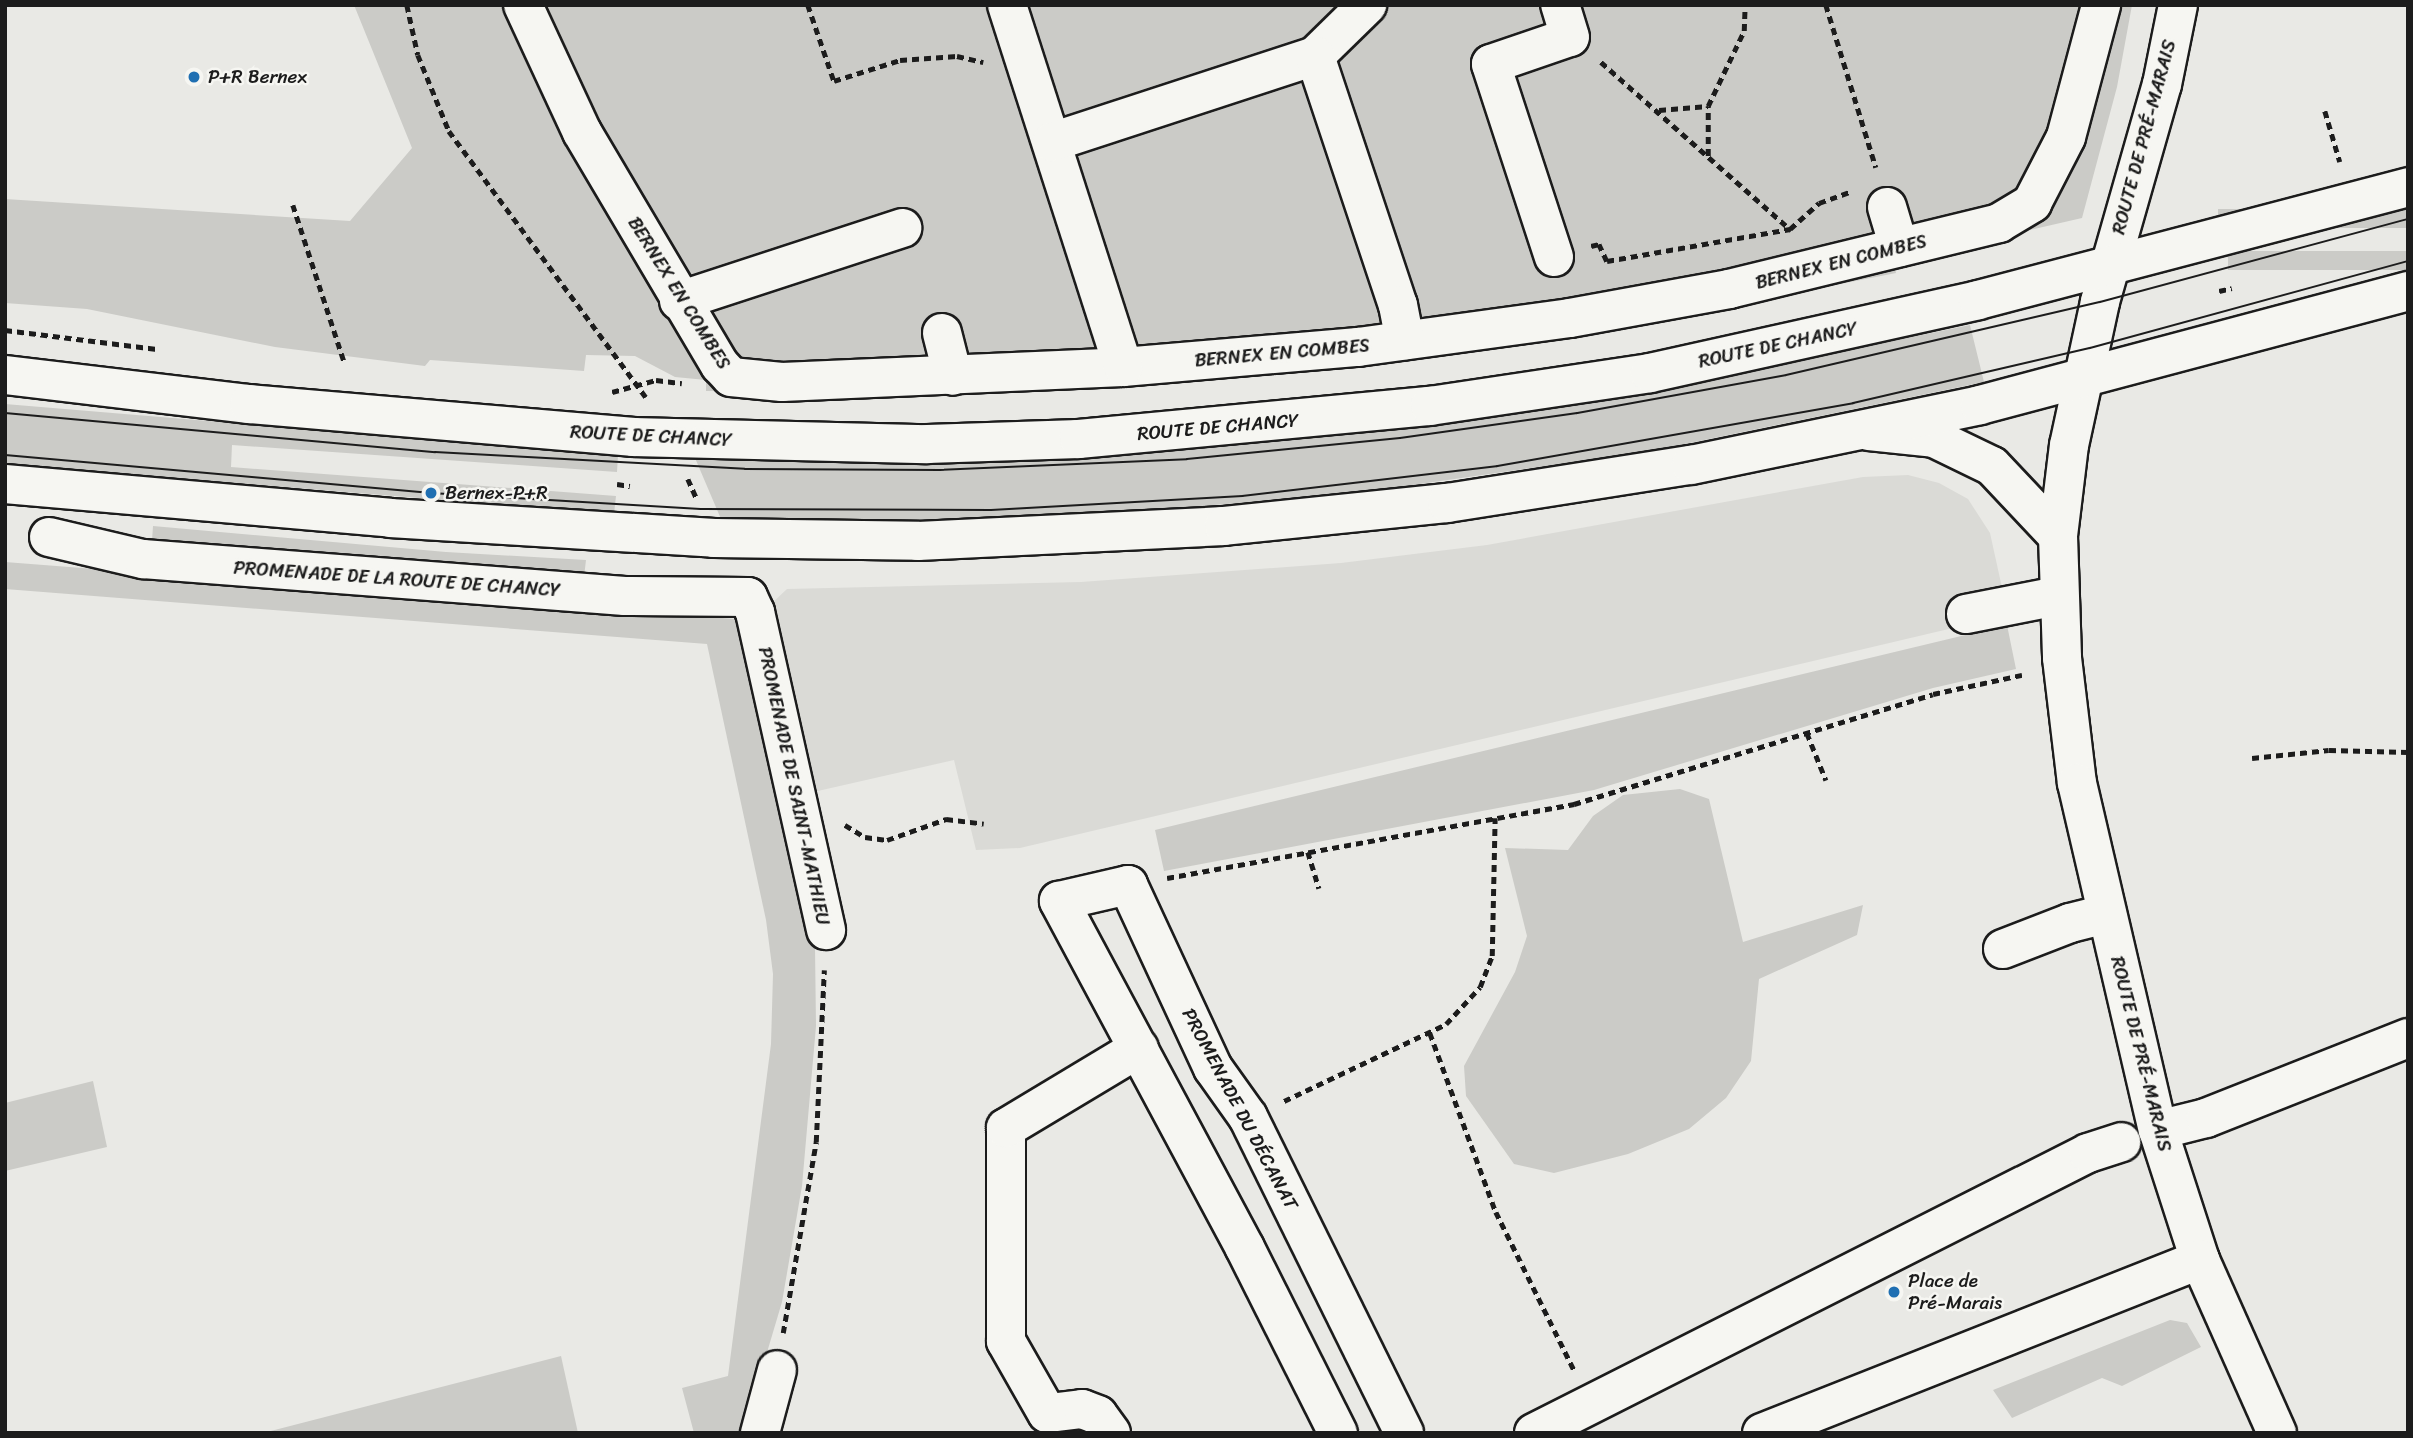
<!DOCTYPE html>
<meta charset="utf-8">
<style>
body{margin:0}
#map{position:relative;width:2413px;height:1438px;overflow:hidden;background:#e9e9e5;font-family:Sriracha,sans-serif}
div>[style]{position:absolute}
.built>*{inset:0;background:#dadad6}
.green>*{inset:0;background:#cbcbc7;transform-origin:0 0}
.path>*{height:4.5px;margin-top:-2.25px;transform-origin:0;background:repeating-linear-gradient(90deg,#1c1c1c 0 7px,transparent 0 12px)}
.roads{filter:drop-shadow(2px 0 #1c1c1c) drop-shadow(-2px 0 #1c1c1c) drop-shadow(0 2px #1c1c1c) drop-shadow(0 -2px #1c1c1c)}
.minor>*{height:38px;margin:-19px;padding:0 19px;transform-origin:19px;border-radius:19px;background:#f6f6f2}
.major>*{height:38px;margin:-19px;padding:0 19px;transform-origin:19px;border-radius:19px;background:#f6f6f2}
.tram>*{height:2px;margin:-1px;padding:0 1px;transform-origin:1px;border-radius:1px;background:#1c1c1c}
.dots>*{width:19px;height:19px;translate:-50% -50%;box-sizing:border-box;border:4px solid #f6f6f2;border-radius:50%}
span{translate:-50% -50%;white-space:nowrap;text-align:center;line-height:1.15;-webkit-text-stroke:5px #f6f6f2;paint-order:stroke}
.poi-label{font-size:19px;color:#1c1c1c}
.left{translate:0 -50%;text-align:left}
.street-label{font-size:19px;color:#1c1c1c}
.frame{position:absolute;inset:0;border:7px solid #1c1c1c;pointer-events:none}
</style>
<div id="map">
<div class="built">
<i style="clip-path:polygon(1908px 475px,1939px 483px,1968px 499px,1990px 533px,2008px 615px,1020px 848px,976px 850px,954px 760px,809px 793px,770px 605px,787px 589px,1081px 582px,1341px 563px,1487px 545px,1863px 477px)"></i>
</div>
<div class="green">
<i style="clip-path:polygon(354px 5px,2132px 5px,2117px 87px,2082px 218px,1893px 261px,1896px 273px,1637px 324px,1454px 352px,1266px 376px,1103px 388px,904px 393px,706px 391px,706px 380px,675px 377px,635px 356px,586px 355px,584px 371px,430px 360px,425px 366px,275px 347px,87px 309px,5px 303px,5px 199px,350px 221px,412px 148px)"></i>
<i style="left:2408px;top:209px;width:19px;height:190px;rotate:90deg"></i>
<i style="left:2408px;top:251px;width:19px;height:180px;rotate:90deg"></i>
<i style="clip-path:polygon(1970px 325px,1984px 382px,1656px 450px,1336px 496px,1065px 516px,834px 522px,721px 519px,695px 458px,1019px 459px,1301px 439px,1484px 418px,1652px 391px)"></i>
<i style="clip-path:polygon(5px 404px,618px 455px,617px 472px,232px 445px,231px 467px,616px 496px,614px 514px,5px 464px)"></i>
<i style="clip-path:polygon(153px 526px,446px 552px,586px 560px,584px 577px,152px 541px)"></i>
<i style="clip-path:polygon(5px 562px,748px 620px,815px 947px,816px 1026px,802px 1186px,782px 1302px,743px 1433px,694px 1433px,682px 1388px,728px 1376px,771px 1044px,773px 974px,766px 920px,707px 644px,5px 589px)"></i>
<i style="clip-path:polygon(2007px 625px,2016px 669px,1933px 688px,1594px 790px,1164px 871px,1155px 830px)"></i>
<i style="clip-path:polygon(1680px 789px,1709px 799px,1743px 942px,1863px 905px,1857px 935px,1759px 979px,1751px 1061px,1726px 1098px,1689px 1129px,1628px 1154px,1554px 1173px,1514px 1164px,1466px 1096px,1464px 1066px,1515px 972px,1527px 936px,1505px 848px,1568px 850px,1593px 816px,1623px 795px)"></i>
<i style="clip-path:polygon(93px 1081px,107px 1147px,5px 1171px,5px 1103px)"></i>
<i style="clip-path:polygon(2170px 1320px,2187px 1323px,2201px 1347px,2122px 1386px,2102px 1378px,2012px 1418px,1993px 1390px)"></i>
<i style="clip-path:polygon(561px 1356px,578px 1433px,263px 1433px)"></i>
</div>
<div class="path">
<i style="left:407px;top:5px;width:51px;rotate:77.6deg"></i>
<i style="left:418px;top:55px;width:82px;rotate:67.8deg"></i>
<i style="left:449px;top:131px;width:331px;rotate:53.5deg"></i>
<i style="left:808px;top:5px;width:80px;rotate:71.1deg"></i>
<i style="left:834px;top:81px;width:69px;rotate:-17.7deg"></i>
<i style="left:900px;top:60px;width:57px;rotate:-4deg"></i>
<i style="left:957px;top:56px;width:27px;rotate:13deg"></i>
<i style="left:1826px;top:5px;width:170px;rotate:72.9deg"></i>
<i style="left:1601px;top:62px;width:254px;rotate:41.5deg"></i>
<i style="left:1659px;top:110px;width:49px;rotate:-4.7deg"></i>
<i style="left:2325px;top:111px;width:53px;rotate:73.6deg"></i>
<i style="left:1708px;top:156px;width:50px;rotate:-90deg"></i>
<i style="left:1708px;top:106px;width:83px;rotate:-64.4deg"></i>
<i style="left:1744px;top:31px;width:26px;rotate:-88deg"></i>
<i style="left:293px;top:205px;width:164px;rotate:71.9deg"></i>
<i style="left:1591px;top:246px;width:8px;rotate:-14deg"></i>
<i style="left:1599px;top:244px;width:19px;rotate:65deg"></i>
<i style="left:1607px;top:261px;width:186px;rotate:-9.9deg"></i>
<i style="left:1790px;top:229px;width:39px;rotate:-42deg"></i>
<i style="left:1819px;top:203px;width:32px;rotate:-20deg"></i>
<i style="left:2219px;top:291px;width:13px;rotate:-13deg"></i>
<i style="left:5px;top:330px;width:153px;rotate:7.1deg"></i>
<i style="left:612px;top:392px;width:46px;rotate:-15.3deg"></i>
<i style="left:656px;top:380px;width:26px;rotate:7deg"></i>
<i style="left:688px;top:479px;width:20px;rotate:66deg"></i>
<i style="left:617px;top:484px;width:13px;rotate:9deg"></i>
<i style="left:1807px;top:733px;width:51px;rotate:68deg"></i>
<i style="left:2252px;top:758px;width:77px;rotate:-5.9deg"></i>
<i style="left:2329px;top:750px;width:79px;rotate:1.5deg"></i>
<i style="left:845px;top:825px;width:23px;rotate:31deg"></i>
<i style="left:865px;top:837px;width:22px;rotate:8deg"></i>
<i style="left:887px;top:840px;width:63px;rotate:-19.6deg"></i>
<i style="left:946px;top:819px;width:38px;rotate:7deg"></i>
<i style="left:1308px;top:852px;width:38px;rotate:73deg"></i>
<i style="left:1167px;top:878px;width:414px;rotate:-10.3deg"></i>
<i style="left:1574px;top:804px;width:375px;rotate:-17deg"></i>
<i style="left:1933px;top:694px;width:91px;rotate:-12.1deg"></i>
<i style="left:1430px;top:1033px;width:191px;rotate:69.8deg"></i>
<i style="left:1496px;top:1212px;width:176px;rotate:63.7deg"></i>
<i style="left:1284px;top:1101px;width:179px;rotate:-25.4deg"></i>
<i style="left:1446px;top:1024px;width:50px;rotate:-47.4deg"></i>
<i style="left:1480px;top:987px;width:33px;rotate:-69deg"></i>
<i style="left:1492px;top:956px;width:138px;rotate:-88.8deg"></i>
<i style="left:783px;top:1333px;width:194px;rotate:-80.2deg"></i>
<i style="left:816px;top:1142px;width:172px;rotate:-87.3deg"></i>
</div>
<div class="roads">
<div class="minor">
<i style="left:523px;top:5px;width:140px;rotate:65.1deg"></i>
<i style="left:582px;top:132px;width:271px;rotate:59.4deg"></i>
<i style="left:720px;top:365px;width:16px;rotate:47deg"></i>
<i style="left:731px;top:377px;width:51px;rotate:5.6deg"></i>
<i style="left:782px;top:382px;width:341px;rotate:-2.5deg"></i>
<i style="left:1123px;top:367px;width:236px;rotate:-4.9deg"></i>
<i style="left:1358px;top:347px;width:214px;rotate:-7.8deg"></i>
<i style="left:1570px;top:318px;width:162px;rotate:-10.3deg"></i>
<i style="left:1729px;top:289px;width:278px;rotate:-13.7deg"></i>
<i style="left:1999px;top:223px;width:39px;rotate:-31deg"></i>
<i style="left:2032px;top:203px;width:74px;rotate:-62.7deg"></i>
<i style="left:2066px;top:137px;width:137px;rotate:-75.1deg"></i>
<i style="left:1007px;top:5px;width:380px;rotate:72.2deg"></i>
<i style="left:2178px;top:5px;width:81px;rotate:101.4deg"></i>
<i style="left:2162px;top:84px;width:227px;rotate:105.9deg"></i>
<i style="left:2100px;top:302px;width:146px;rotate:102.2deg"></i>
<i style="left:2069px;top:445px;width:92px;rotate:96.9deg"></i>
<i style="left:2058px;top:536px;width:122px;rotate:88.1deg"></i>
<i style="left:2062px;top:658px;width:126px;rotate:83.2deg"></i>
<i style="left:2077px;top:783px;width:356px;rotate:76.9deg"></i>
<i style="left:2158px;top:1130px;width:137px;rotate:72.1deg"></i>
<i style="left:2200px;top:1260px;width:189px;rotate:66deg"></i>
<i style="left:1315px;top:56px;width:73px;rotate:-44.4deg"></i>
<i style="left:1052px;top:142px;width:277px;rotate:-18.1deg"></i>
<i style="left:1315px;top:56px;width:262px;rotate:71.6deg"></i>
<i style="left:1398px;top:305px;width:36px;rotate:79deg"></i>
<i style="left:1887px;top:207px;width:42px;rotate:73.3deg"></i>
<i style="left:1554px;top:257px;width:203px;rotate:-108.1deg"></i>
<i style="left:1491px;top:64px;width:83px;rotate:-18.9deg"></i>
<i style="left:1570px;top:37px;width:34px;rotate:-107deg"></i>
<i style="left:679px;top:301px;width:235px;rotate:-18.1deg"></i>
<i style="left:942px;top:333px;width:44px;rotate:75.7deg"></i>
<i style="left:1869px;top:431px;width:65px;rotate:6.1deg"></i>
<i style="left:1934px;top:438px;width:64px;rotate:25.8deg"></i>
<i style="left:1992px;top:466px;width:96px;rotate:46.7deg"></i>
<i style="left:49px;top:537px;width:97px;rotate:13.2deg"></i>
<i style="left:143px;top:559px;width:483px;rotate:4.4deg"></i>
<i style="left:625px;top:596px;width:123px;rotate:0.5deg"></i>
<i style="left:748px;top:597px;width:17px;rotate:65deg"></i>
<i style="left:755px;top:612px;width:326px;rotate:77.4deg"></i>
<i style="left:1966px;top:614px;width:94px;rotate:-11.1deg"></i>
<i style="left:2003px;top:949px;width:72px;rotate:-21.2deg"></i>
<i style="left:2070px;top:923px;width:38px;rotate:-14deg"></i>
<i style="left:2158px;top:1130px;width:49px;rotate:-14deg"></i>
<i style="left:2206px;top:1118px;width:217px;rotate:-21.6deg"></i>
<i style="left:760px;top:1433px;width:65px;rotate:-74.9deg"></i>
<i style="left:1111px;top:1433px;width:22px;rotate:-126deg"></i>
<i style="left:1098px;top:1415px;width:17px;rotate:-159deg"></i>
<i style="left:1082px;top:1409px;width:35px;rotate:173deg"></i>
<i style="left:1047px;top:1413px;width:83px;rotate:-119.7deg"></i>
<i style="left:1006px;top:1341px;width:213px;rotate:-90deg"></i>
<i style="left:1006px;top:1128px;width:155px;rotate:-31deg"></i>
<i style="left:1338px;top:1433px;width:207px;rotate:-116.7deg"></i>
<i style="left:1245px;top:1248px;width:394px;rotate:-118.2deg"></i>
<i style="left:1059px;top:901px;width:71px;rotate:-13.1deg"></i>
<i style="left:1128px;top:885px;width:202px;rotate:65.1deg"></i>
<i style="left:1213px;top:1068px;width:60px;rotate:54.5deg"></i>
<i style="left:1248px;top:1117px;width:352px;rotate:63.7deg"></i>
<i style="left:1534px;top:1433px;width:621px;rotate:-26.81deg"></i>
<i style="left:2088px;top:1153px;width:35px;rotate:-18deg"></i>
<i style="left:1762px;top:1433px;width:471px;rotate:-21.6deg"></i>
</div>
<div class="major">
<i style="left:5px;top:375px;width:246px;rotate:6.8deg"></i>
<i style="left:249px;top:404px;width:385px;rotate:4.9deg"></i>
<i style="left:633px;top:437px;width:294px;rotate:1.4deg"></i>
<i style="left:927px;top:444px;width:152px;rotate:-1.9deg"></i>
<i style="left:1079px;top:439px;width:353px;rotate:-5.4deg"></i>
<i style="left:1430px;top:406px;width:222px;rotate:-8.5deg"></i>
<i style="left:1650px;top:373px;width:336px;rotate:-12.5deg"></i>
<i style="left:1978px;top:300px;width:445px;rotate:-14.7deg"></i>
<i style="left:5px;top:484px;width:386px;rotate:5deg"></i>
<i style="left:390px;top:518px;width:325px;rotate:3.5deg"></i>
<i style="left:714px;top:538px;width:204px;rotate:0.8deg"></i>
<i style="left:918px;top:541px;width:306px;rotate:-2.8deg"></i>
<i style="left:1224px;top:526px;width:224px;rotate:-5.9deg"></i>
<i style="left:1447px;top:503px;width:247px;rotate:-8.9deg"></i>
<i style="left:1691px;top:465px;width:295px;rotate:-11.7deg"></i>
<i style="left:1980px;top:405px;width:443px;rotate:-14.9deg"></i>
</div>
</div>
<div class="tram">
<i style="left:5px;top:413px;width:432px;rotate:5.2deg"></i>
<i style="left:435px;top:452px;width:310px;rotate:3.1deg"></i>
<i style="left:745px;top:469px;width:195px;rotate:0.3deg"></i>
<i style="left:940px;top:470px;width:247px;rotate:-2.5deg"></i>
<i style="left:1187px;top:459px;width:214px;rotate:-5.6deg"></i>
<i style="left:1400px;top:438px;width:179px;rotate:-8deg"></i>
<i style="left:1577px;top:413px;width:212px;rotate:-10.3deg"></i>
<i style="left:1786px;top:375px;width:322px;rotate:-13.1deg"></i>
<i style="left:2100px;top:302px;width:319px;rotate:-15.1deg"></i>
<i style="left:5px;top:455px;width:428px;rotate:5.1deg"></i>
<i style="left:431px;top:493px;width:270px;rotate:3.4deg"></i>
<i style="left:701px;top:509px;width:290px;rotate:0.2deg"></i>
<i style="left:991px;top:510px;width:252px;rotate:-3.2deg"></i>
<i style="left:1243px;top:496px;width:256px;rotate:-6.7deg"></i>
<i style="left:1497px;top:466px;width:362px;rotate:-10deg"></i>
<i style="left:1853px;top:403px;width:243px;rotate:-13.1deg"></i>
<i style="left:2090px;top:348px;width:330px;rotate:-15.3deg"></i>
</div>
<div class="dots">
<i style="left:194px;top:77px;background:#1f6fb2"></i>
<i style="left:431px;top:493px;background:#1f6fb2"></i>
<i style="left:1894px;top:1292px;background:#1f6fb2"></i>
</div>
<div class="poi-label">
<span class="left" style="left:208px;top:77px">P+R Bernex</span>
<span class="left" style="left:445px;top:493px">Bernex-P+R</span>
<span class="left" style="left:1908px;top:1292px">Place de<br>Pré-Marais</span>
</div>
<div class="street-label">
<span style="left:2144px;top:137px;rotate:-75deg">ROUTE DE PRÉ-MARAIS</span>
<span style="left:1841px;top:262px;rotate:-14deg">BERNEX EN COMBES</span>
<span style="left:679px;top:293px;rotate:58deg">BERNEX EN COMBES</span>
<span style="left:1778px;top:345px;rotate:-12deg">ROUTE DE CHANCY</span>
<span style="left:1282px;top:353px;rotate:-5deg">BERNEX EN COMBES</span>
<span style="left:1218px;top:427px;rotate:-5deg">ROUTE DE CHANCY</span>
<span style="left:651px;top:436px;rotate:3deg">ROUTE DE CHANCY</span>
<span style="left:397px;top:579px;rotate:4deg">PROMENADE DE LA ROUTE DE CHANCY</span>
<span style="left:794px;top:786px;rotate:78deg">PROMENADE DE SAINT-MATHIEU</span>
<span style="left:2141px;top:1054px;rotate:76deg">ROUTE DE PRÉ-MARAIS</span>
<span style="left:1240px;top:1109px;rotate:62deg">PROMENADE DU DÉCANAT</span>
</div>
<div class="frame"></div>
</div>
